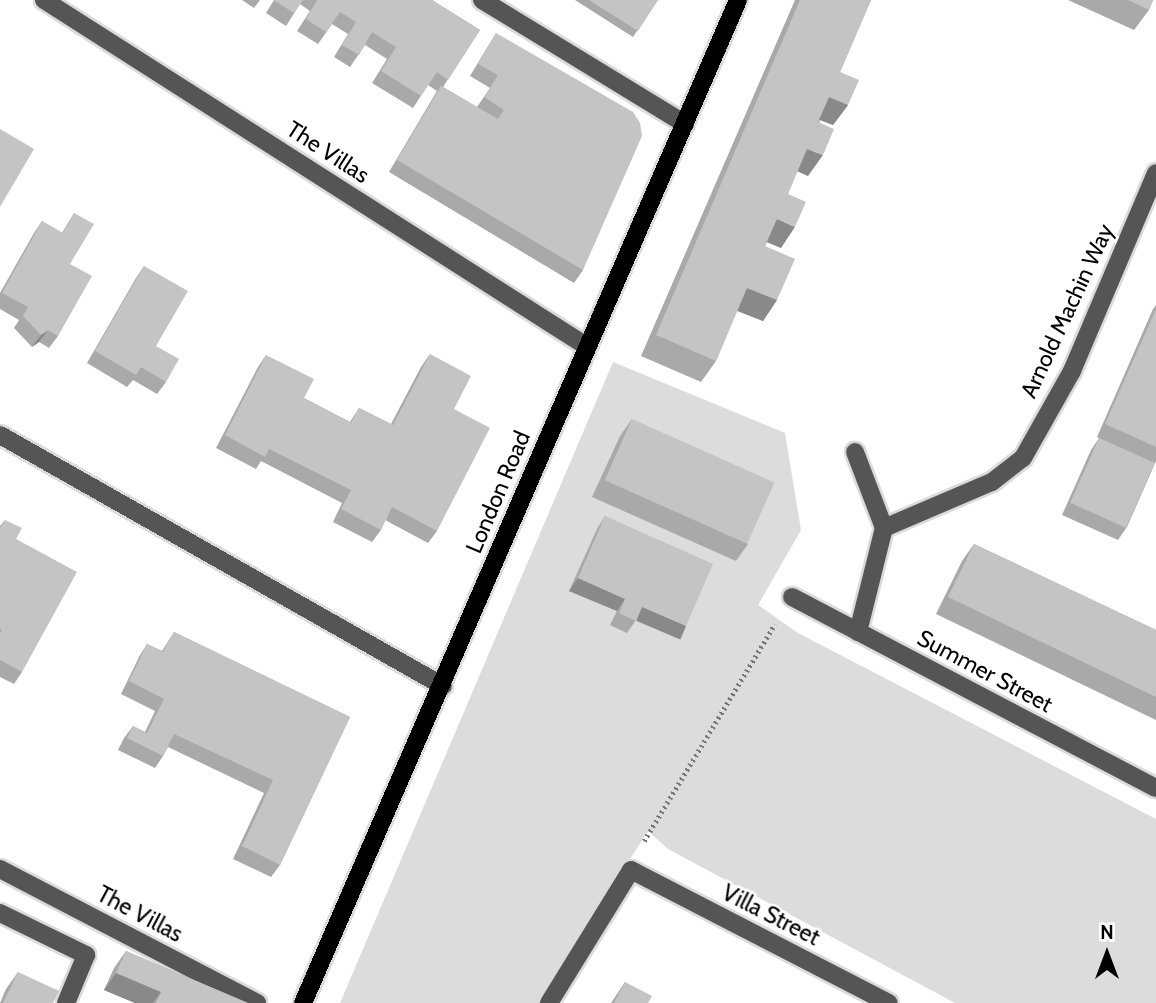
<!DOCTYPE html>
<style>
body{margin:0}
#map{position:relative;width:1156px;height:1003px;overflow:hidden;background:#fff;font-family:Cabin,sans-serif}
div>[style]{position:absolute}
.green>*{inset:0;background:#dcdcdc}
.path>*{height:4.5px;margin-top:-2.25px;transform-origin:0;background:repeating-linear-gradient(90deg,#777 0 2px,transparent 0 5.5px)}
.roads{filter:drop-shadow(2px 0 #dbdbdb) drop-shadow(-2px 0 #dbdbdb) drop-shadow(0 2px #dbdbdb) drop-shadow(0 -2px #dbdbdb)}
.minor>*{height:18px;margin:-9px;padding:0 9px;transform-origin:9px;border-radius:9px;background:#555}
.major>*{height:18px;margin:-9px;padding:0 9px;transform-origin:9px;border-radius:9px;background:#000}
.wall>*{inset:0;background:#a9a9a9}
.shaded-wall>*{inset:0;background:#898989;transform-origin:0 0}
.building>*{inset:0;background:#c4c4c4;transform-origin:0 0}
span{translate:-50% -50%;white-space:nowrap;text-align:center;line-height:1.15;-webkit-text-stroke:5px #fff;paint-order:stroke}
.street-label{font-size:23px;color:#000}
.north{position:absolute;left:1072px;top:919px;width:70px;height:70px;-webkit-text-stroke:5px #fff;paint-order:stroke;rotate:0deg;font-size:19px;font-weight:700;line-height:28px;text-align:center;color:#000}
.north::after{content:'';display:block;margin:auto;width:24px;height:32px;background:#000;clip-path:polygon(50% 0,100% 100%,50% 72%,0 100%)}
</style>
<div id="map">
<div class="green">
<i style="clip-path:polygon(613px 362px,785px 433px,801px 530px,758px 605px,798px 633px,1156px 819px,1156px 1003px,955px 1003px,668px 849px,648px 831px,538px 1003px,340px 1003px)"></i>
</div>
<div class="path">
<i style="left:644px;top:841px;width:253px;rotate:-58.9deg"></i>
</div>
<div class="roads">
<div class="minor">
<i style="left:44px;top:0;width:643px;rotate:32.55deg"></i>
<i style="left:482px;top:0;width:238px;rotate:31.4deg"></i>
<i style="left:0;top:435px;width:509px;rotate:29.54deg"></i>
<i style="left:855px;top:452px;width:81px;rotate:69.1deg"></i>
<i style="left:792px;top:597px;width:411px;rotate:27.7deg"></i>
<i style="left:858px;top:632px;width:107px;rotate:-76deg"></i>
<i style="left:884px;top:528px;width:117px;rotate:-23.1deg"></i>
<i style="left:992px;top:482px;width:39px;rotate:-38deg"></i>
<i style="left:1023px;top:458px;width:100px;rotate:-60.6deg"></i>
<i style="left:1072px;top:371px;width:215px;rotate:-67deg"></i>
<i style="left:0;top:869px;width:290px;rotate:27.5deg"></i>
<i style="left:0;top:913px;width:96px;rotate:26deg"></i>
<i style="left:86px;top:955px;width:52px;rotate:112.6deg"></i>
<i style="left:549px;top:1003px;width:156px;rotate:-58.3deg"></i>
<i style="left:631px;top:870px;width:290px;rotate:27.3deg"></i>
</div>
<div class="major">
<i style="left:303px;top:1003px;width:1093px;rotate:-66.55deg"></i>
</div>
</div>
<div class="wall">
<i style="clip-path:polygon(242px 0,260px 0,254px 8px)"></i>
<i style="clip-path:polygon(274px 0,432px 0,480px 30px,443px 87px,477px 107px,490px 88px,470px 76px,496px 33px,583px 270px,574px 283px,389px 172px,437px 91px,428px 85px,413px 108px,372px 83px,387px 59px,365px 45px,350px 67px,334px 57px,348px 34px,332px 24px,318px 44px,297px 31px,310px 11px,300px 4px,286px 26px,266px 13px)"></i>
<i style="clip-path:polygon(575px 0,658px 0,633px 37px)"></i>
<i style="clip-path:polygon(795px 0,871px 0,840px 72px,848px 105px,833px 125px,820px 120px,808px 176px,797px 171px,788px 194px,781px 248px,767px 242px,765px 246px,777px 300px,763px 321px,737px 311px,716px 361px,701px 382px,641px 356px)"></i>
<i style="clip-path:polygon(1068px 0,1153px 0,1149px 10px,1134px 30px)"></i>
<i style="clip-path:polygon(74px 213px,70px 264px,58px 336px,49px 348px,39px 342px,32px 347px,14px 328px,19px 320px,0 309px,0 293px,34px 233px,42px 221px,62px 233px)"></i>
<i style="clip-path:polygon(144px 266px,156px 346px,166px 382px,157px 394px,133px 380px,127px 387px,87px 363px,136px 278px)"></i>
<i style="clip-path:polygon(1156px 305px,1156px 461px,1127px 527px,1118px 540px,1062px 515px,1091px 450px,1099px 438px,1097px 437px,1153px 309px)"></i>
<i style="clip-path:polygon(430px 354px,454px 409px,437px 531px,428px 543px,385px 520px,381px 530px,372px 542px,333px 522px,342px 503px,261px 461px,256px 469px,216px 448px,258px 367px,266px 355px,304px 398px,350px 422px,359px 408px,391px 424px,421px 367px)"></i>
<i style="clip-path:polygon(632px 419px,748px 544px,736px 561px,592px 497px,620px 436px)"></i>
<i style="clip-path:polygon(605px 516px,686px 626px,677px 638px,636px 620px,627px 633px,610px 625px,617px 611px,569px 591px,597px 529px)"></i>
<i style="clip-path:polygon(5px 520px,16px 539px,22px 672px,14px 684px,0 677px,0 526px)"></i>
<i style="clip-path:polygon(974px 544px,1156px 630px,1156px 720px,936px 614px,962px 561px)"></i>
<i style="clip-path:polygon(174px 632px,350px 717px,280px 865px,271px 877px,233px 859px,264px 793px,168px 747px,163px 756px,155px 768px,118px 750px,124px 738px,133px 726px,145px 732px,155px 711px,121px 694px,139px 657px,147px 644px,162px 651px)"></i>
<i style="clip-path:polygon(126px 951px,248px 1003px,135px 1003px,104px 990px,114px 968px)"></i>
<i style="clip-path:polygon(18px 972px,53px 1003px,0 1003px,6px 989px)"></i>
<i style="clip-path:polygon(625px 982px,648px 1003px,611px 1003px)"></i>
</div>
<div class="shaded-wall">
<i style="clip-path:polygon(829px 97px,848px 105px,833px 125px,815px 118px)"></i>
<i style="clip-path:polygon(807px 149px,823px 155px,808px 176px,793px 169px)"></i>
<i style="clip-path:polygon(777px 219px,795px 227px,781px 248px,762px 240px)"></i>
<i style="clip-path:polygon(747px 288px,777px 300px,763px 321px,733px 309px)"></i>
<i style="clip-path:polygon(48px 330px,39px 342px,32px 347px,41px 335px)"></i>
<i style="clip-path:polygon(578px 578px,625px 599px,617px 611px,569px 591px)"></i>
<i style="left:642px;top:607px;width:48px;height:15px;rotate:23deg"></i>
<i style="clip-path:polygon(116px 973px,161px 992px,153px 1003px,135px 1003px,104px 990px)"></i>
</div>
<div class="building">
<i style="clip-path:polygon(275px 0,303px 0,294px 13px,275px 1px)"></i>
<i style="clip-path:polygon(317px 0,432px 0,480px 30px,448px 80px,437px 72px,421px 96px,381px 71px,396px 47px,372px 32px,359px 55px,342px 45px,356px 22px,340px 12px,326px 32px,306px 19px)"></i>
<i style="clip-path:polygon(589px 0,658px 0,638px 31px)"></i>
<i style="clip-path:polygon(800px 0,871px 0,840px 72px,859px 80px,848px 105px,829px 97px,818px 122px,834px 129px,823px 155px,807px 149px,788px 194px,806px 202px,795px 227px,777px 219px,765px 246px,795px 259px,777px 300px,747px 288px,716px 361px,656px 335px)"></i>
<i style="clip-path:polygon(1128px 0,1153px 0,1149px 10px)"></i>
<i style="clip-path:polygon(496px 33px,633px 112px,640px 123px,642px 136px,583px 270px,397px 160px,441px 86px,498px 119px,504px 110px,484px 97px,498px 75px,478px 64px)"></i>
<i style="clip-path:polygon(0 129px,34px 149px,0 207px)"></i>
<i style="clip-path:polygon(74px 213px,94px 224px,70px 264px,92px 276px,58px 336px,48px 330px,41px 335px,23px 316px,28px 307px,2px 293px,42px 221px,63px 233px)"></i>
<i style="clip-path:polygon(144px 266px,188px 291px,156px 346px,179px 359px,166px 382px,141px 367px,136px 375px,95px 351px)"></i>
<i style="clip-path:polygon(1156px 309px,1156px 447px,1105px 424px)"></i>
<i style="clip-path:polygon(430px 354px,471px 376px,454px 409px,490px 428px,437px 531px,392px 507px,381px 530px,341px 509px,351px 490px,269px 449px,265px 457px,225px 435px,266px 355px,314px 379px,304px 398px,351px 423px,359px 408px,393px 425px)"></i>
<i style="left:632px;top:419px;width:156px;height:67px;rotate:24deg"></i>
<i style="left:1099px;top:438px;width:61px;height:71px;rotate:24deg"></i>
<i style="clip-path:polygon(605px 516px,713px 564px,686px 626px,642px 607px,636px 621px,619px 613px,625px 599px,578px 578px)"></i>
<i style="clip-path:polygon(5px 520px,22px 528px,16px 539px,77px 572px,22px 672px,0 660px,0 633px,2px 630px,0 629px,0 528px)"></i>
<i style="clip-path:polygon(974px 544px,1156px 630px,1156px 697px,948px 597px)"></i>
<i style="clip-path:polygon(174px 632px,350px 717px,280px 865px,242px 846px,273px 780px,174px 734px,163px 756px,127px 738px,133px 726px,147px 733px,164px 699px,129px 681px,147px 644px,163px 652px)"></i>
<i style="clip-path:polygon(126px 951px,248px 1003px,156px 1003px,161px 992px,116px 973px)"></i>
<i style="clip-path:polygon(18px 972px,59px 991px,53px 1003px,3px 1003px)"></i>
<i style="clip-path:polygon(625px 982px,652px 996px,648px 1003px,614px 1003px)"></i>
</div>
<div class="street-label">
<span style="left:328px;top:152px;rotate:33deg">The Villas</span>
<span style="left:1067px;top:311px;rotate:-65deg">Arnold Machin Way</span>
<span style="left:498px;top:492px;rotate:-67deg">London Road</span>
<span style="left:985px;top:671px;rotate:28deg">Summer Street</span>
<span style="left:140px;top:914px;rotate:28deg">The Villas</span>
<span style="left:771px;top:915px;rotate:27deg">Villa Street</span>
</div>
<div class="north">N</div>
</div>
